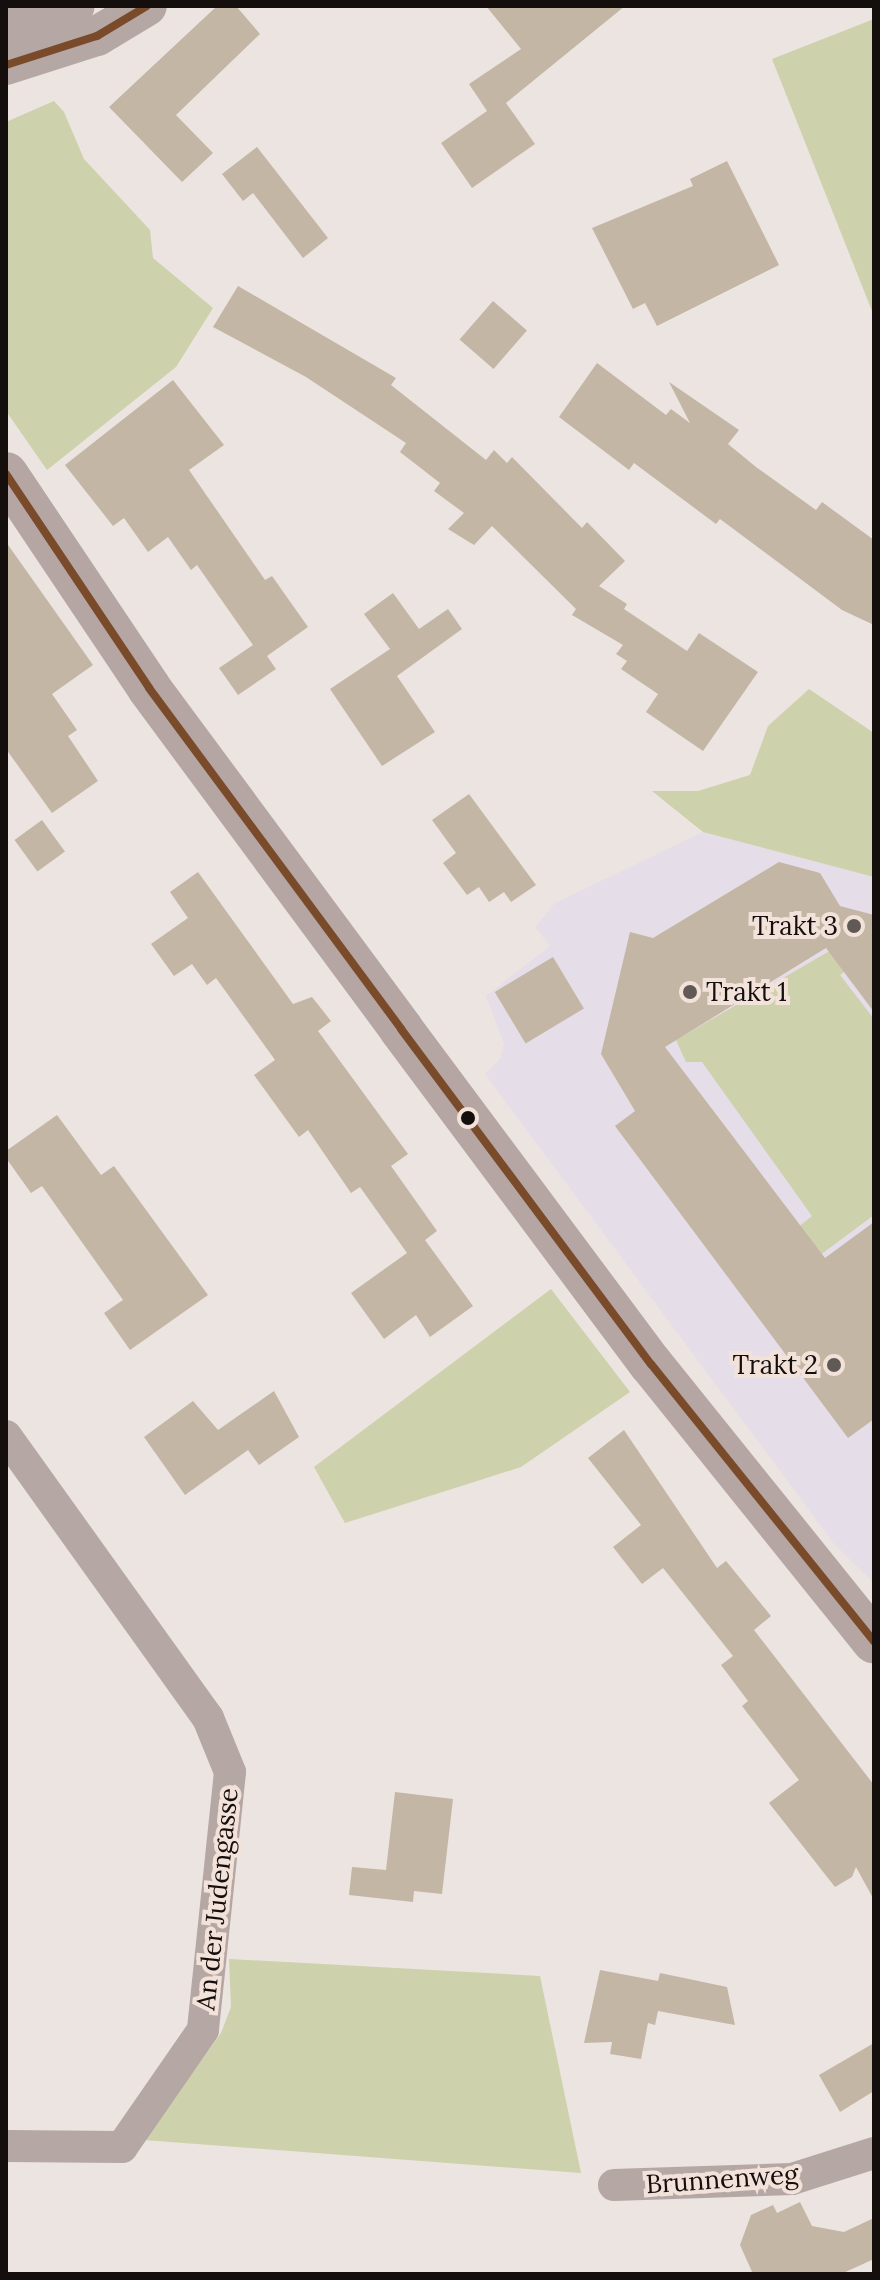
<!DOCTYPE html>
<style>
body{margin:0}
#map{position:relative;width:880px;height:2280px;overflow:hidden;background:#ece4e0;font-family:Lora,serif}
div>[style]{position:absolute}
.education>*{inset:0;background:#e5dde7}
.green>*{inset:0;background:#cdd1ac}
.building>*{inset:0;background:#c4b6a4;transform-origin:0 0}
.minor>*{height:32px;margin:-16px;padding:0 16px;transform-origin:16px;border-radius:16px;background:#b5a7a4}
.tertiary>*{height:40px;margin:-20px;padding:0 20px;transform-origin:20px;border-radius:20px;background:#b5a7a4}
.secondary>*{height:44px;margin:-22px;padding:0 22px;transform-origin:22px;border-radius:22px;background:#b5a5a3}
.bus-1>*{height:8px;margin:-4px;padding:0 4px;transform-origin:4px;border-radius:4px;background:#7a4b2a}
.dots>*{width:22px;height:22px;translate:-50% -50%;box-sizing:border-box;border:4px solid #f2e2da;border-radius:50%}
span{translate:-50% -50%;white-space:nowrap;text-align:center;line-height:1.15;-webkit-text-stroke:8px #f2e2da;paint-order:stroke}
.poi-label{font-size:26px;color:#140e0c}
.right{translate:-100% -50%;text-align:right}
.left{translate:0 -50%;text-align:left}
.street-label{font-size:26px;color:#140e0c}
.frame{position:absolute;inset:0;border:8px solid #140e0c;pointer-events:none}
</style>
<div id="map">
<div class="education">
<i style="clip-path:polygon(703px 832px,874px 877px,874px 1583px,835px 1545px,485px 1074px,500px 1059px,504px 1044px,486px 996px,550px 946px,535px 927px,555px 903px)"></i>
</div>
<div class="green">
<i style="clip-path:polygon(874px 19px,874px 316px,772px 59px)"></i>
<i style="clip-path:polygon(54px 101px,64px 112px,84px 159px,150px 230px,153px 258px,213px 308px,176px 367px,47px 470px,6px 411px,6px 122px)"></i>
<i style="clip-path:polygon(809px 689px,874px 733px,874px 877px,703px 832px,652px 791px,698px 791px,750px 775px,768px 726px)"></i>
<i style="clip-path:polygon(845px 942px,857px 963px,840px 975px,874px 1019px,874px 1215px,796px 1273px,776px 1245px,812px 1216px,702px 1062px,686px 1062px,676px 1040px)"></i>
<i style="clip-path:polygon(551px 1289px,630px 1392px,521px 1467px,345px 1523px,314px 1467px)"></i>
<i style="clip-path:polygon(229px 1959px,540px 1976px,581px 2173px,144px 2140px,221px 2033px,231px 2007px)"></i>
</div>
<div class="building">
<i style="clip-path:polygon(217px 6px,236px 6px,260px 34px,176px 115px,213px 153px,182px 182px,109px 107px)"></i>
<i style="clip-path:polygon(486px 6px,625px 6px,506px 103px,535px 144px,472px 188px,441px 143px,487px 111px,469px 84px,521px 49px)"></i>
<i style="clip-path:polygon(257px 147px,328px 238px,303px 258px,253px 193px,243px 201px,222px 174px)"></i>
<i style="clip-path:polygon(727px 161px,779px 265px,657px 326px,645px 303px,633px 309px,592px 228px,693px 186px,690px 179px)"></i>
<i style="clip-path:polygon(238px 286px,396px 378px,391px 385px,486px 460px,494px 450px,507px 463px,512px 457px,582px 528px,587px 522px,625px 561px,599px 586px,627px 604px,624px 609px,687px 651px,699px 633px,758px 672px,703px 751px,646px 712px,658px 694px,621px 669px,627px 661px,616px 654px,623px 645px,572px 615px,576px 609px,492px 526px,474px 545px,448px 529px,464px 513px,434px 491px,440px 483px,400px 452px,406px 443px,306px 377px,213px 327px)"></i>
<i style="left:493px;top:301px;width:45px;height:51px;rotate:41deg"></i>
<i style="clip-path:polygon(597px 363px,666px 415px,671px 409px,690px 423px,669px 382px,739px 430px,728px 444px,756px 467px,816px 510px,822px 502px,874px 540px,874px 625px,842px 610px,720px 519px,716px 524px,634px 463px,629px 470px,559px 417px)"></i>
<i style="clip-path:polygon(173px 380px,224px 445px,189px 470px,265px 580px,272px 576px,308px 627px,267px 656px,276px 669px,238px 695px,219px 668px,253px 645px,197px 565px,191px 570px,168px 537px,148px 552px,124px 518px,113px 526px,65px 465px)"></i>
<i style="clip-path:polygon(6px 542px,93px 665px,52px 694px,77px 730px,68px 736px,98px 781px,52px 813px,6px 749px)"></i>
<i style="clip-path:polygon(393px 593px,419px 629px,448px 609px,462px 629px,397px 676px,435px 732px,382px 766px,330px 689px,390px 649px,364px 614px)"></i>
<i style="clip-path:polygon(469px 794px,536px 885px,511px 902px,504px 892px,489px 902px,479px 887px,467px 895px,443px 863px,456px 853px,432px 820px)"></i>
<i style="left:42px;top:820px;width:39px;height:34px;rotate:54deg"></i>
<i style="clip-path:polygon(779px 862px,820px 873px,840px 906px,874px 915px,874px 1012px,826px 948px,665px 1047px,825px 1258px,874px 1222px,874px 1419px,848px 1438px,615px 1126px,635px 1111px,601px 1054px,630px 932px,653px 938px)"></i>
<i style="clip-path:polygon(198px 872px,293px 1004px,312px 997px,331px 1021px,318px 1031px,408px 1154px,391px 1166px,437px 1231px,425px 1240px,473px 1306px,430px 1337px,416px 1315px,384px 1339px,351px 1293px,407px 1253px,360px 1187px,351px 1193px,308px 1130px,299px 1137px,254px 1075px,275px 1060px,216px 978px,207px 985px,192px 964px,174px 976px,151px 944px,188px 918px,170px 892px)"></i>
<i style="left:553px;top:957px;width:60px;height:68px;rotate:59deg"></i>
<i style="clip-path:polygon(57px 1115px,101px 1175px,114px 1166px,208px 1295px,130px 1350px,104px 1313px,123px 1300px,42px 1186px,31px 1193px,6px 1158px,6px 1151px)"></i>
<i style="clip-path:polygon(274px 1391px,299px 1437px,259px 1465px,248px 1450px,185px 1495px,144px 1437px,193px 1401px,218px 1430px)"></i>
<i style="clip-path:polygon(624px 1430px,717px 1568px,726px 1561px,771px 1616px,754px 1630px,874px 1785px,874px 1900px,856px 1867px,852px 1877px,835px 1887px,769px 1803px,799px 1780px,742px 1706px,748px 1701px,721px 1665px,733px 1656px,663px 1568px,642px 1584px,613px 1547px,641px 1525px,588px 1458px)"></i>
<i style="clip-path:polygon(395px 1792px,453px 1799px,442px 1894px,414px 1891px,413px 1902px,349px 1895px,352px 1867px,386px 1870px)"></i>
<i style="clip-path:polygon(600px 1970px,658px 1981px,660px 1973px,727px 1987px,735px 2025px,658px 2011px,655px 2025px,648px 2023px,641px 2059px,610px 2054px,612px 2042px,584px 2043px)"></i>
<i style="clip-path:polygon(874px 2043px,874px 2091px,840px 2112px,819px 2075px)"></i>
<i style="clip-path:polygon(800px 2202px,812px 2226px,844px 2232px,874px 2218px,874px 2259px,841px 2274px,753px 2274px,740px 2245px,751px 2215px,773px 2205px,777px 2213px)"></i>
</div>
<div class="minor">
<i style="left:6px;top:1436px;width:347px;rotate:54.4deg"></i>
<i style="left:208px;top:1718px;width:58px;rotate:67.8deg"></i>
<i style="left:230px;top:1772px;width:259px;rotate:96deg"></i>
<i style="left:203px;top:2030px;width:142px;rotate:124.7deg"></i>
<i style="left:122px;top:2147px;width:116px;rotate:-179.5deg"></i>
<i style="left:614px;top:2185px;width:178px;rotate:-1.9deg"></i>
<i style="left:792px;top:2179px;width:86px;rotate:-17.6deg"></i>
</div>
<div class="tertiary">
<i style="left:6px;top:28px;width:72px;rotate:-17.7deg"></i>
<i style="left:6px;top:65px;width:96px;rotate:-17.7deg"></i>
<i style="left:97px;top:36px;width:58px;rotate:-31deg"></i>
</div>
<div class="secondary">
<i style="left:6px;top:474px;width:257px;rotate:56.2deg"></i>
<i style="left:149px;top:688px;width:424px;rotate:53.5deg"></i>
<i style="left:401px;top:1029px;width:418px;rotate:53.3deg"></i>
<i style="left:651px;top:1364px;width:356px;rotate:51.2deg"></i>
</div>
<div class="bus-1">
<i style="left:6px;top:65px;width:96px;rotate:-17.7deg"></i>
<i style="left:97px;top:36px;width:58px;rotate:-31deg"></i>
<i style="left:6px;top:474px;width:257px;rotate:56.2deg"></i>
<i style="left:149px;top:688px;width:424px;rotate:53.5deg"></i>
<i style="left:401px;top:1029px;width:418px;rotate:53.3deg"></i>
<i style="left:651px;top:1364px;width:356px;rotate:51.2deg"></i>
</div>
<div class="dots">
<i style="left:854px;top:926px;background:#605956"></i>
<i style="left:690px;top:992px;background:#605956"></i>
<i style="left:468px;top:1118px;background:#140e0c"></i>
<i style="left:834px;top:1365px;background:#605956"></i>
</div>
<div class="poi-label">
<span class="right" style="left:838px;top:926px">Trakt 3</span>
<span class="left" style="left:706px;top:992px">Trakt 1</span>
<span class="right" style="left:818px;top:1365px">Trakt 2</span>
</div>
<div class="street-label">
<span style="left:217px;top:1899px;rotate:-84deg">An der Judengasse</span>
<span style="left:722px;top:2179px;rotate:-4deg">Brunnenweg</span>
</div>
<div class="frame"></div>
</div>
